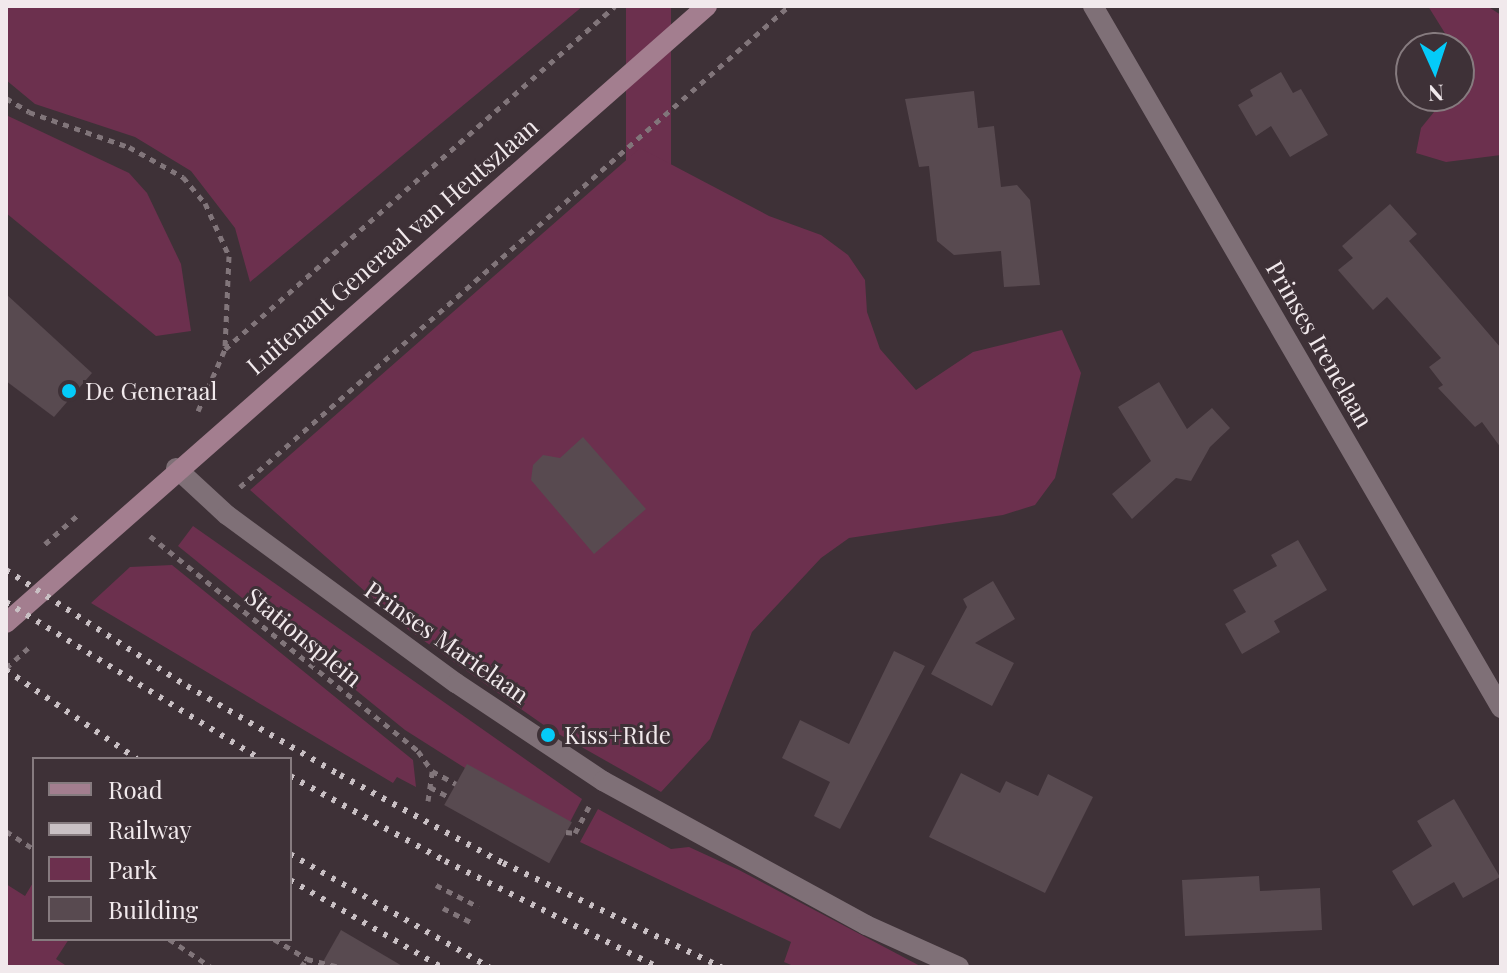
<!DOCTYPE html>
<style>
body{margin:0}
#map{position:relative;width:1507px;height:973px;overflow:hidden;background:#3e3137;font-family:"Playfair Display",serif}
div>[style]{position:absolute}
.green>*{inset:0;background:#6c304e;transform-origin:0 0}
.building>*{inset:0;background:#584a50;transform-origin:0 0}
.path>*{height:5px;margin-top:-2.5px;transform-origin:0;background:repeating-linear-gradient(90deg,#81757a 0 6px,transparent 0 12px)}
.street>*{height:20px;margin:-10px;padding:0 10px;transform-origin:10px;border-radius:10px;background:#7f7077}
.secondary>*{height:20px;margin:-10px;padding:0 10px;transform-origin:10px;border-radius:10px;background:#a37e8f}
.rail>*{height:6px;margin-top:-3px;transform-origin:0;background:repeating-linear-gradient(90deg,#c9c0c4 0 4px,transparent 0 12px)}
.dots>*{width:22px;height:22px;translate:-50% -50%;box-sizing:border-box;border:4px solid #3e3137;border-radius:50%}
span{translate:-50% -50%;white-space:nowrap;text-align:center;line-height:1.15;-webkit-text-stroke:6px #3e3137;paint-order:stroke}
.street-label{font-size:24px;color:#f1e9ec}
.poi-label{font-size:24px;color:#f1e9ec}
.left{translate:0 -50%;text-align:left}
.frame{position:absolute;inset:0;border:8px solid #f1e9ec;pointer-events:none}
.legend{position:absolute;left:32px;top:757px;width:260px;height:184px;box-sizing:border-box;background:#3e3137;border:2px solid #867b7f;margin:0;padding:10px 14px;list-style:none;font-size:24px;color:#f1e9ec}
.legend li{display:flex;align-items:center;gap:16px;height:40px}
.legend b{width:40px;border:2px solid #867b7f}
.north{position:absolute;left:1395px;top:32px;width:80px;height:80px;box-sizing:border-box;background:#3e3137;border:2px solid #867b7f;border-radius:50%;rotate:177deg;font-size:22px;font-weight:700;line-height:32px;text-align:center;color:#f1e9ec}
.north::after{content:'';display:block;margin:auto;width:28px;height:36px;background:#04cbf9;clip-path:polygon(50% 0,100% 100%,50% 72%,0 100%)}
</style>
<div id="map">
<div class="green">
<i style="clip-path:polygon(6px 6px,583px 6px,250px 282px,235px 228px,191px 171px,135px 137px,35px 104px,6px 80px)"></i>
<i style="left:626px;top:6px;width:45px;height:459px"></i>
<i style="clip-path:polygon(1428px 6px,1487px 6px,1501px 15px,1501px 155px,1446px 162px,1416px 153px,1421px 128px,1447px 96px,1459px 96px,1459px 86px,1471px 75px)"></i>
<i style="clip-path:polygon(6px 115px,129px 173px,147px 193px,181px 264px,191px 331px,156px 336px,6px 213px)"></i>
<i style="clip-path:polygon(640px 148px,769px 216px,821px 235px,848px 255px,865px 280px,867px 312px,880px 349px,916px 390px,973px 352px,1062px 330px,1081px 373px,1055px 478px,1035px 505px,1003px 515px,849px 538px,821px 558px,752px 632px,710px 739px,661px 792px,548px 728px,410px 631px,250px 490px)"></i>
<i style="clip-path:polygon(193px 526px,582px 799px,570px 822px,465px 768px,405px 730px,178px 546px)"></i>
<i style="clip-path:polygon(172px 565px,413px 760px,416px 787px,397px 777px,393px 783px,91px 603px,130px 567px)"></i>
<i style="clip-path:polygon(598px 809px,671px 849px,689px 847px,739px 870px,922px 967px,796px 967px,784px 962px,791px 942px,580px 842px)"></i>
<i style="clip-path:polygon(34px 881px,34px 939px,69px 939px,56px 959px,68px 967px,6px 967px,6px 884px,25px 896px)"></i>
</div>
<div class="building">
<i style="clip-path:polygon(1281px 72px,1293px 93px,1301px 89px,1328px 135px,1290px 157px,1271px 126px,1256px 136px,1238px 105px,1253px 96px,1250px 90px)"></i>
<i style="clip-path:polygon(974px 91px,978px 128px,994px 126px,1001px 187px,1017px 185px,1030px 200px,1040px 285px,1004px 287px,1001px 251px,954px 255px,937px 241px,929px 166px,919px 167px,905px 99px)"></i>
<i style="clip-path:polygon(1390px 204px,1417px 234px,1409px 241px,1501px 348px,1501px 448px,1482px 422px,1475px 427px,1438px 388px,1443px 385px,1429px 367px,1441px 358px,1387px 297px,1373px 310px,1338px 270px,1353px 258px,1342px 246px)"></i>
<i style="clip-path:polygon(6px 294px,92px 373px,54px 417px,6px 381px)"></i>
<i style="clip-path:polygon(1159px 382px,1187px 429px,1212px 408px,1230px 428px,1210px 447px,1191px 481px,1176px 478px,1132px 519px,1112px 494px,1151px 461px,1118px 407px)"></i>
<i style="clip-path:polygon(583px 437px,646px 509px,594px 554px,531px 480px,533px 465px,543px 455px,560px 458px)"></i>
<i style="clip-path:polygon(1298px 540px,1327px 590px,1274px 621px,1280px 632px,1242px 654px,1225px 624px,1246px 612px,1233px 590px,1277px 566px,1271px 555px)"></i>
<i style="clip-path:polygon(993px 581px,1015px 619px,975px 643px,1014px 663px,992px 706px,931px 674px,967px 607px,963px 599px)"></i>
<i style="clip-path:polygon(894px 651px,925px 666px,840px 829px,814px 816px,830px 782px,782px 758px,800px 720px,849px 744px)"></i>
<i style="left:467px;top:764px;width:120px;height:47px;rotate:29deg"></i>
<i style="clip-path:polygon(961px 773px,1000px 793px,1006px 781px,1038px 796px,1048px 774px,1093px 797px,1045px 893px,929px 837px)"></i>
<i style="clip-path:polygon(1454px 799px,1500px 877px,1463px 898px,1454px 882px,1413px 906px,1392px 871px,1432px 846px,1417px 821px)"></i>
<i style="clip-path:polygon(1259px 876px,1260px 891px,1320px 888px,1322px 930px,1185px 936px,1182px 880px)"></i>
<i style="clip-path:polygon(341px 930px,404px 967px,320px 967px)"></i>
</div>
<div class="path">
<i style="left:6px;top:98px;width:27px;rotate:31deg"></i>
<i style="left:29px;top:112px;width:106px;rotate:19.3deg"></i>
<i style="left:129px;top:147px;width:62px;rotate:29.1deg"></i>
<i style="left:183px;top:177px;width:34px;rotate:50deg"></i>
<i style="left:205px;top:203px;width:58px;rotate:65.6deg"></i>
<i style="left:229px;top:256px;width:92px;rotate:92.5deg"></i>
<i style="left:198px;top:411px;width:68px;rotate:-66.5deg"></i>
<i style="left:225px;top:349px;width:519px;rotate:-41.33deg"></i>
<i style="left:240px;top:487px;width:730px;rotate:-41.22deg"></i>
<i style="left:150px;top:536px;width:344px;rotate:38.7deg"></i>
<i style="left:418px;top:751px;width:24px;rotate:55deg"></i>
<i style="left:432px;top:771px;width:27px;rotate:28deg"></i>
<i style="left:45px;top:544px;width:45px;rotate:-41.4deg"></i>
<i style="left:6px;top:668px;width:31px;rotate:-42deg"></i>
<i style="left:430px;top:787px;width:21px;rotate:28deg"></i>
<i style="left:428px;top:801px;width:30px;rotate:-82deg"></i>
<i style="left:6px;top:831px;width:33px;rotate:33deg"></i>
<i style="left:566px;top:832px;width:9px;rotate:6deg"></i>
<i style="left:575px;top:833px;width:30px;rotate:-62deg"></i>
<i style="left:436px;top:885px;width:48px;rotate:27.1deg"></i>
<i style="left:443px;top:908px;width:31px;rotate:27deg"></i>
<i style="left:169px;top:939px;width:50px;rotate:33.7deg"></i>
<i style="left:274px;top:939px;width:39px;rotate:31deg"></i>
<i style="left:307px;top:959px;width:33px;rotate:14deg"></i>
<i style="left:301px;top:967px;width:10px;rotate:-53deg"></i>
</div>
<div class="street">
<i style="left:1093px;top:6px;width:812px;rotate:59.83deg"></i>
<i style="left:176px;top:468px;width:69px;rotate:42.7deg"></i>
<i style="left:227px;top:515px;width:284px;rotate:36.3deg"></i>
<i style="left:456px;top:683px;width:177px;rotate:33.7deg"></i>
<i style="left:603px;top:781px;width:300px;rotate:28.7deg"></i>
<i style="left:866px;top:925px;width:102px;rotate:24.3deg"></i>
</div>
<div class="secondary">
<i style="left:6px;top:623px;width:934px;rotate:-41.35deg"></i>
</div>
<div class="rail">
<i style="left:6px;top:570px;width:215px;rotate:32.7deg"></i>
<i style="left:187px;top:686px;width:177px;rotate:30.2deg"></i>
<i style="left:340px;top:775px;width:185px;rotate:28.4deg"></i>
<i style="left:503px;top:863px;width:242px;rotate:25.5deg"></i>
<i style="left:6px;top:602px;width:299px;rotate:31.7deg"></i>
<i style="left:6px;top:670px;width:158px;rotate:34.2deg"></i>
<i style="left:290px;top:776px;width:177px;rotate:28.7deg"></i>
<i style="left:445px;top:861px;width:238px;rotate:26.5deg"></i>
<i style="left:290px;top:854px;width:229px;rotate:29.6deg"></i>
<i style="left:290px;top:880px;width:174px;rotate:29.9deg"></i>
</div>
<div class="dots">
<i style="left:69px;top:391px;background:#04cbf9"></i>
<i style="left:548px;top:735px;background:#04cbf9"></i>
</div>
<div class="street-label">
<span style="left:392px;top:246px;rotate:-41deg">Luitenant Generaal van Heutszlaan</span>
<span style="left:1320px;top:344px;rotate:60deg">Prinses Irenelaan</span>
<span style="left:304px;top:637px;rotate:39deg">Stationsplein</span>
<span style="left:447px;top:642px;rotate:35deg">Prinses Marielaan</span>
</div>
<div class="poi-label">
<span class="left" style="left:85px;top:391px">De Generaal</span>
<span class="left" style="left:564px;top:735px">Kiss+Ride</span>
</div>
<div class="frame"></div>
<ul class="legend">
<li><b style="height:10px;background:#a37e8f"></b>Road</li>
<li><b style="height:10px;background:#c9c0c4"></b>Railway</li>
<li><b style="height:22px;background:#6c304e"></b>Park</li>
<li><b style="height:22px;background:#584a50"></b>Building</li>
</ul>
<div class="north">N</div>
</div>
